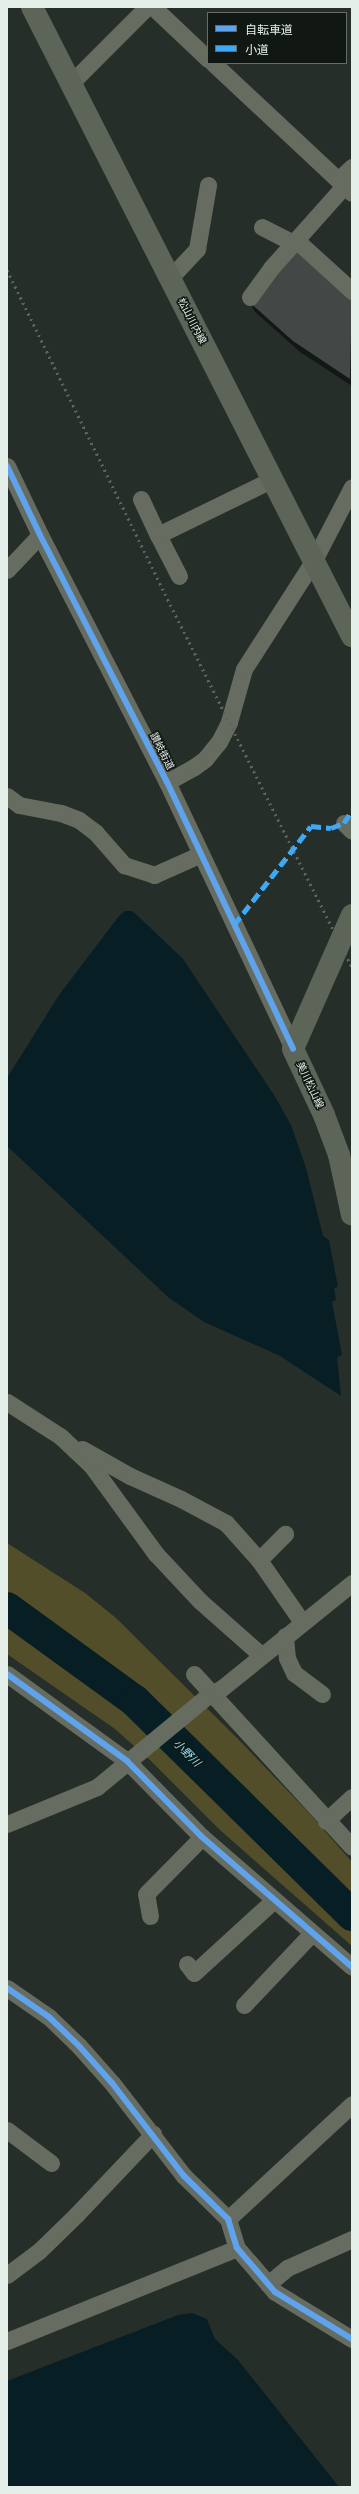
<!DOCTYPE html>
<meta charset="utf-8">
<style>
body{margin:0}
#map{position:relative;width:359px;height:2494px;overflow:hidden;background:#262e29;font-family:"PT Sans Narrow","Noto Sans JP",sans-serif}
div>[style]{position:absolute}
.green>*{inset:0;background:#534e2a}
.water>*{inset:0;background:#071f24}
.shadow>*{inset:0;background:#0007}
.river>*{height:32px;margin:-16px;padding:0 16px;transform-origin:16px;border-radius:16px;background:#071f24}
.building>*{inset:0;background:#414845}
.street>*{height:17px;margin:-8.5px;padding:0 8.5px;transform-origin:8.5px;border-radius:8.5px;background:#666c5f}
.secondary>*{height:22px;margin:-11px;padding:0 11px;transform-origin:11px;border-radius:11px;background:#5d6558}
.rail>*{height:3px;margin-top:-1.5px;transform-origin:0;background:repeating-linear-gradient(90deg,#5d645b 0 2px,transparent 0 6px)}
.quiet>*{height:5px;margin-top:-2.5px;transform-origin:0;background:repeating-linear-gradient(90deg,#3fa9f5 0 10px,transparent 0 15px)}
.cycleway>*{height:6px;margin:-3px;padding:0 3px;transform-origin:3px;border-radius:3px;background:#60a3ed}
span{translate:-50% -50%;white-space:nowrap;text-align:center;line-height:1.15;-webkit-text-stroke:3px #111713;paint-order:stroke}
.street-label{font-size:10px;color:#e5efe9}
.water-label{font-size:11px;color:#8be4fc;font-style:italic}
.frame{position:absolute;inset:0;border:8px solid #e5efe9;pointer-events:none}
.legend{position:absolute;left:207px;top:12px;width:140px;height:52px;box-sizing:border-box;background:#111713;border:1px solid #666d69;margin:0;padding:5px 7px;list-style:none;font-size:12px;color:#e5efe9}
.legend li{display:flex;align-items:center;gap:8px;height:20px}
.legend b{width:20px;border:1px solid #666d69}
</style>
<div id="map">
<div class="green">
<i style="clip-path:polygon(7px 1543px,85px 1593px,116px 1618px,239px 1740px,309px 1813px,352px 1862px,352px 1946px,220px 1830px,151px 1761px,115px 1729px,7px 1654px)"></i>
</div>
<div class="water">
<i style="clip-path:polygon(125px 911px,132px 911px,140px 918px,183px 959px,274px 1095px,291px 1125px,306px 1168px,323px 1236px,329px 1240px,334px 1266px,338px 1287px,334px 1288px,336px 1300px,332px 1302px,342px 1355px,337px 1357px,341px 1396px,280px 1356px,204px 1322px,168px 1297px,7px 1146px,7px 1078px,59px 995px,119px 916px)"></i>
<i style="clip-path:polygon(192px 2313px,207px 2319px,215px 2339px,238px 2360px,339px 2487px,7px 2487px,7px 2381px,178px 2315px)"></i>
</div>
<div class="shadow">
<i style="clip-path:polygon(352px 292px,352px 386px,300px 352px,255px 312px,249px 301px)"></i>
</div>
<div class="river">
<i style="left:7px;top:1608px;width:158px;rotate:36deg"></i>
<i style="left:135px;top:1701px;width:305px;rotate:44.6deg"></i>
</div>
<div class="building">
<i style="clip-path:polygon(296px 240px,352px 291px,350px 379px,293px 341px,248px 301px)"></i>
</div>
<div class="street">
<i style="left:153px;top:7px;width:76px;rotate:43.4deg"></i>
<i style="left:213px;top:63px;width:190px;rotate:43.1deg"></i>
<i style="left:71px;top:83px;width:107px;rotate:-45deg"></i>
<i style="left:338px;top:180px;width:19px;rotate:-43deg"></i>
<i style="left:262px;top:227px;width:36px;rotate:27deg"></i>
<i style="left:296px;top:240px;width:76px;rotate:42.3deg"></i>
<i style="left:170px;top:278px;width:40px;rotate:-47deg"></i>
<i style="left:197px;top:249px;width:65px;rotate:-80.2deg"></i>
<i style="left:250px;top:297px;width:36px;rotate:-54deg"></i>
<i style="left:271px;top:268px;width:110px;rotate:-48.3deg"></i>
<i style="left:7px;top:466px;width:76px;rotate:64.4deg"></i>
<i style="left:40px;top:535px;width:278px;rotate:62.8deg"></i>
<i style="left:167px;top:782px;width:295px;rotate:64.7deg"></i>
<i style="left:141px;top:499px;width:40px;rotate:65deg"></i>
<i style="left:7px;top:570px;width:48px;rotate:-46.7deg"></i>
<i style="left:179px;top:576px;width:46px;rotate:-117.1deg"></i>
<i style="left:158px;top:535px;width:128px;rotate:-26deg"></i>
<i style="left:167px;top:782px;width:31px;rotate:-29deg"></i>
<i style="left:194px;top:767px;width:14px;rotate:-36deg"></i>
<i style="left:205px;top:759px;width:22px;rotate:-51deg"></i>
<i style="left:219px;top:742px;width:22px;rotate:-63deg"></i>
<i style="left:229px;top:722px;width:55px;rotate:-74.2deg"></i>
<i style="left:244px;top:669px;width:130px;rotate:-57.3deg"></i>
<i style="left:314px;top:560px;width:82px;rotate:-62.5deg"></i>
<i style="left:7px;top:796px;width:15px;rotate:37deg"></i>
<i style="left:19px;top:805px;width:43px;rotate:10.8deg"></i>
<i style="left:61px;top:813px;width:19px;rotate:21deg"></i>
<i style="left:79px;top:820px;width:21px;rotate:37deg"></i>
<i style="left:96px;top:833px;width:43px;rotate:48.8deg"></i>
<i style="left:124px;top:865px;width:32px;rotate:18deg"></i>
<i style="left:154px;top:875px;width:51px;rotate:-24.1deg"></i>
<i style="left:344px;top:823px;width:11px;rotate:45deg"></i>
<i style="left:7px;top:1402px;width:63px;rotate:32.7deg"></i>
<i style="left:60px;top:1436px;width:42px;rotate:43.1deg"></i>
<i style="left:91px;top:1465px;width:110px;rotate:53.9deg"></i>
<i style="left:156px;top:1554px;width:64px;rotate:46.9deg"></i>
<i style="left:200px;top:1601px;width:81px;rotate:41.5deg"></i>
<i style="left:82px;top:1449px;width:55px;rotate:29.4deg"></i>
<i style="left:130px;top:1476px;width:56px;rotate:24.3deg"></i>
<i style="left:181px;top:1499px;width:51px;rotate:28.1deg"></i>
<i style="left:226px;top:1523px;width:50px;rotate:48.3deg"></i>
<i style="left:259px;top:1560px;width:75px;rotate:55.3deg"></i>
<i style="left:259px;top:1560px;width:37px;rotate:-45deg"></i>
<i style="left:285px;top:1636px;width:22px;rotate:85deg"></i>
<i style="left:287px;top:1658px;width:17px;rotate:65deg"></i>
<i style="left:294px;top:1673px;width:35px;rotate:37deg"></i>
<i style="left:7px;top:1674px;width:148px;rotate:35.9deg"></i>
<i style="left:127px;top:1761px;width:107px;rotate:45.4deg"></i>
<i style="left:202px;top:1837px;width:198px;rotate:40.9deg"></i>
<i style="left:194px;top:1674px;width:234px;rotate:47.6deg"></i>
<i style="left:326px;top:1821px;width:35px;rotate:-43deg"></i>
<i style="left:7px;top:1824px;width:97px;rotate:-22.3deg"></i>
<i style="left:97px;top:1787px;width:141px;rotate:-39.5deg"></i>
<i style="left:206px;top:1697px;width:18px;rotate:-29deg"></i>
<i style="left:222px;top:1688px;width:167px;rotate:-38.9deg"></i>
<i style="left:150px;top:1916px;width:22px;rotate:-100deg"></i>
<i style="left:146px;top:1894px;width:80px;rotate:-45.5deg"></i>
<i style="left:187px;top:1964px;width:11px;rotate:52deg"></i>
<i style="left:194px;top:1973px;width:108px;rotate:-42.4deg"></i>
<i style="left:7px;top:1988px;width:51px;rotate:34.6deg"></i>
<i style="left:49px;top:2017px;width:42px;rotate:44deg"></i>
<i style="left:79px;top:2046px;width:50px;rotate:48.3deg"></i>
<i style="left:112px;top:2083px;width:118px;rotate:52.3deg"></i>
<i style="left:184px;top:2176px;width:62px;rotate:44.3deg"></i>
<i style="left:228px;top:2219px;width:30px;rotate:73deg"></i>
<i style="left:237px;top:2248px;width:58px;rotate:49.2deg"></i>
<i style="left:275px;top:2292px;width:90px;rotate:31.4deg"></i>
<i style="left:244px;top:2005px;width:99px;rotate:-46.6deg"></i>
<i style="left:7px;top:2130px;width:55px;rotate:36.9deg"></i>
<i style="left:228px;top:2219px;width:169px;rotate:-42.8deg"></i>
<i style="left:7px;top:2275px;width:40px;rotate:-37deg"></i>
<i style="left:39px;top:2251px;width:52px;rotate:-44.2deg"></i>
<i style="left:76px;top:2215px;width:112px;rotate:-46.5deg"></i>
<i style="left:268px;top:2284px;width:25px;rotate:-40deg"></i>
<i style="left:287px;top:2268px;width:71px;rotate:-24deg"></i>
<i style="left:7px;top:2341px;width:248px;rotate:-22deg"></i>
</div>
<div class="secondary">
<i style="left:32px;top:7px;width:706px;rotate:63.04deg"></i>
<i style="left:352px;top:915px;width:146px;rotate:113.8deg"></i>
<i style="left:293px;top:1049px;width:73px;rotate:64.8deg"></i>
<i style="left:324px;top:1115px;width:43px;rotate:69.4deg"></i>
<i style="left:339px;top:1155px;width:61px;rotate:77.8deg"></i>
</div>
<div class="rail">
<i style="left:7px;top:270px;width:378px;rotate:64deg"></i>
<i style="left:173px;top:610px;width:399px;rotate:63.4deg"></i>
</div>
<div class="quiet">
<i style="left:234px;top:925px;width:125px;rotate:-52.1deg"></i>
<i style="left:311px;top:826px;width:20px;rotate:6deg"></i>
<i style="left:331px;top:828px;width:14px;rotate:-21deg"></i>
<i style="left:344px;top:823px;width:15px;rotate:-58deg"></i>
</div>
<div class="cycleway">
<i style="left:7px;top:466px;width:76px;rotate:64.4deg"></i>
<i style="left:40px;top:535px;width:278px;rotate:62.8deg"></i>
<i style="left:167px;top:782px;width:295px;rotate:64.7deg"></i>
<i style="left:7px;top:1674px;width:148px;rotate:35.9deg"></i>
<i style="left:127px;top:1761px;width:107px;rotate:45.4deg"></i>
<i style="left:202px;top:1837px;width:198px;rotate:40.9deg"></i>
<i style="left:7px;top:1988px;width:51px;rotate:34.6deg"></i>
<i style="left:49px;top:2017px;width:42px;rotate:44deg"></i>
<i style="left:79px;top:2046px;width:50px;rotate:48.3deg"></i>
<i style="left:112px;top:2083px;width:118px;rotate:52.3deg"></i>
<i style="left:184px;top:2176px;width:62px;rotate:44.3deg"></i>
<i style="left:228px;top:2219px;width:30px;rotate:73deg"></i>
<i style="left:237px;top:2248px;width:58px;rotate:49.2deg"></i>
<i style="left:275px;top:2292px;width:90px;rotate:31.4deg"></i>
</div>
<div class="street-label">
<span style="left:192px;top:321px;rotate:63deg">松山川内線</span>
<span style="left:162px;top:751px;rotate:63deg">讃岐街道</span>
<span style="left:310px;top:1085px;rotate:65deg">美川松山線</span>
</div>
<div class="water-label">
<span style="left:187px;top:1753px;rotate:45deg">小野川</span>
</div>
<div class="frame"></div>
<ul class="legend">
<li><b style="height:5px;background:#60a3ed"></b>自転車道</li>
<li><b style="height:5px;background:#3fa9f5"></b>小道</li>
</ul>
</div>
